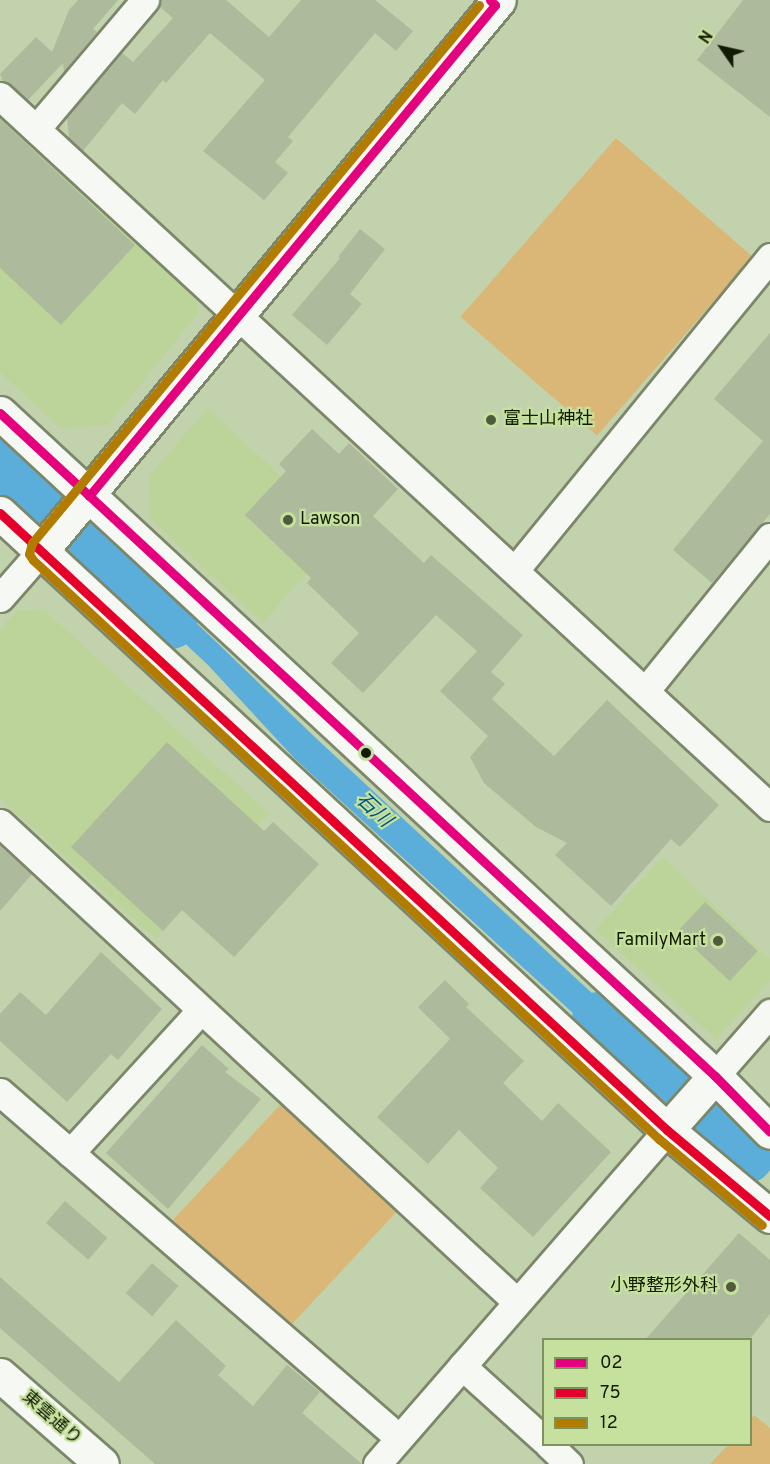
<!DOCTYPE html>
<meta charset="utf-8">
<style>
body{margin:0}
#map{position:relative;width:770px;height:1464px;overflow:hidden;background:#c2d2ac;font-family:Overpass,"Noto Sans JP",sans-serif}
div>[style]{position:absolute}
.built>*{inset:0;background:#bcd499}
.green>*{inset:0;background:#dab677;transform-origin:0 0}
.water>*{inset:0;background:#5badda}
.river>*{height:52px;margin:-26px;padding:0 26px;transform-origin:26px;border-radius:26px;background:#5badda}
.building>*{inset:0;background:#aeba9c;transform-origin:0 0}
.roads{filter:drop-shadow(2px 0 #7c876a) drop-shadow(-2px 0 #7c876a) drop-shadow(0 2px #7c876a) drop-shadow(0 -2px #7c876a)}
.minor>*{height:27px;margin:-13.5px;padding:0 13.5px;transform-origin:13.5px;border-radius:13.5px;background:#f6f8f3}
.tertiary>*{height:33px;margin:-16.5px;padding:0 16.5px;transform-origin:16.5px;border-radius:16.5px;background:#f6f8f3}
.bus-1>*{height:9px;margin:-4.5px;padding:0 4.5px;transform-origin:4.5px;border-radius:4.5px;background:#e5007d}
.bus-2>*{height:9px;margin:-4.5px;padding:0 4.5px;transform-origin:4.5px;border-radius:4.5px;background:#e4002b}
.bus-3>*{height:9px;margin:-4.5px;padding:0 4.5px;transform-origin:4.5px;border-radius:4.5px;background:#b27c01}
.dots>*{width:16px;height:16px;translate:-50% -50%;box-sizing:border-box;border:3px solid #c6e19d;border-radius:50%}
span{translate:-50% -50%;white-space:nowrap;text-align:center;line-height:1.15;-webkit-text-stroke:4.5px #c6e19d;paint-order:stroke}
.poi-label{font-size:18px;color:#121b02}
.left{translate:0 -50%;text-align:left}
.right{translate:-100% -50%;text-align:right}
.street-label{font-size:18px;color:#121b02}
.water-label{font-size:20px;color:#005386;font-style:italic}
.legend{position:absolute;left:542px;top:1338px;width:210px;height:108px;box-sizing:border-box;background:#c6e19d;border:2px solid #7e925f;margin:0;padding:8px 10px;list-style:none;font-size:18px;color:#121b02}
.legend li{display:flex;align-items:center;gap:12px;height:30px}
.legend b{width:30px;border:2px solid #7e925f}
.north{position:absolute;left:692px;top:18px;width:60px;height:60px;-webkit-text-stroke:4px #c6e19d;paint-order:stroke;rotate:304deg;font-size:16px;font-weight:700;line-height:24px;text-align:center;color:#121b02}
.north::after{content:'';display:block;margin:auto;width:21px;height:27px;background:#121b02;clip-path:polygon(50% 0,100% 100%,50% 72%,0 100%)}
</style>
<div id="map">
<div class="built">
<i style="clip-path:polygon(8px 119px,191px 289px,199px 312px,108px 425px,61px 429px,0 372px,0 127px)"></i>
<i style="clip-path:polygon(208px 408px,343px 534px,262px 623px,150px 518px,149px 476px)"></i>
<i style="clip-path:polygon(44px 610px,269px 813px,156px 939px,0 798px,0 629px,16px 611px)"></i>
<i style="clip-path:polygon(663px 857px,770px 959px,770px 981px,716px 1039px,595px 930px)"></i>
</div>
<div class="green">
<i style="left:616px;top:138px;width:181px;height:237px;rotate:41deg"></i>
<i style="left:283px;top:1102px;width:158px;height:168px;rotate:43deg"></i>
<i style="clip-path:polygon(754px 1415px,770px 1428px,770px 1464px,710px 1464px,728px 1445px,750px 1444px,751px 1419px)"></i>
</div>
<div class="water">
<i style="clip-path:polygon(0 449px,22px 470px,4px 493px,0 489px)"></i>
<i style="clip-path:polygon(130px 559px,320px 742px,660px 1056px,643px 1077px,295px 759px,208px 665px,113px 576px)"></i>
</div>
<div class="river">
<i style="left:0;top:465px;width:233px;rotate:42.7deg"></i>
<i style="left:598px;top:1018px;width:204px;rotate:43deg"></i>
</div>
<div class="building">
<i style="clip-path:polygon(78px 0,118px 0,93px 29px,97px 32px,64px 72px,63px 63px,28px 100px,3px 81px,0 74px,36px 37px,52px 52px,69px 10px)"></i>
<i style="clip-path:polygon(160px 0,226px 0,269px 37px,301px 0,375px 0,413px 31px,396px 51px,375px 33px,288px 137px,293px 141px,275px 162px,288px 173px,264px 200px,203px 151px,265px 80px,210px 33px,166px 83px,163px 80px,135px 114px,122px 103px,83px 151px,69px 138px,67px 117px,121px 52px,133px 62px,173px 18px,159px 6px)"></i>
<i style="clip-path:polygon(743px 0,770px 0,770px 117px,697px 60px)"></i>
<i style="clip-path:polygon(0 119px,135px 245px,61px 325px,0 268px)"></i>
<i style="clip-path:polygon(360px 229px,385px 249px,350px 294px,362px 304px,327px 345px,292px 315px,340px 258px,338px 257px)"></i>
<i style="clip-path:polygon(770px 333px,770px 514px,712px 583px,673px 550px,763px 441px,714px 399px)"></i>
<i style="clip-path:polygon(312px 429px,339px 454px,349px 443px,398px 489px,373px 516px,424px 563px,431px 555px,523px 635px,491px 672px,505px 684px,492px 699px,554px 756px,607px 700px,719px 805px,680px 847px,671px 839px,611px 906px,555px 855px,567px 843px,536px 827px,484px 783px,470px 757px,488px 736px,440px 691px,477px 651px,436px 615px,363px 693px,331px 663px,359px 633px,307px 583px,311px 578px,245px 515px,286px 471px,279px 464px)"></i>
<i style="clip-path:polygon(167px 742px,264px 831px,273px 822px,319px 864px,234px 957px,182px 910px,163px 931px,71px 847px)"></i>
<i style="clip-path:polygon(0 846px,32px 874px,0 911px)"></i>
<i style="left:705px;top:902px;width:72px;height:41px;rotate:43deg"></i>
<i style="clip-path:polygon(101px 952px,162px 1009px,118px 1060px,111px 1054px,67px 1102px,0 1041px,0 1014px,20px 992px,46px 1015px)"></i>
<i style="clip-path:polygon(445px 980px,469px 1004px,466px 1007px,524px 1061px,503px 1083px,542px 1121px,558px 1103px,611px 1152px,533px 1237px,480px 1188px,498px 1168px,459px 1130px,428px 1164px,377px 1117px,450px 1039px,418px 1007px)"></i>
<i style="clip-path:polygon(202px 1045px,229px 1069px,225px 1072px,261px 1099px,168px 1209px,106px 1153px)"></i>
<i style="left:65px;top:1201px;width:56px;height:29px;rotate:41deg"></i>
<i style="clip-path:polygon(739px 1233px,770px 1260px,770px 1314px,749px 1340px,645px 1340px)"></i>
<i style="left:152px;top:1263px;width:35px;height:40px;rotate:41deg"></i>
<i style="clip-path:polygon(0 1277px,119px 1382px,176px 1320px,226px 1366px,218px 1375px,253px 1406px,287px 1365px,320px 1392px,302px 1413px,362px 1464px,155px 1464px,0 1328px)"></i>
</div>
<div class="roads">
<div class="minor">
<i style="left:0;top:96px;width:1048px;rotate:42.72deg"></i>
<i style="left:36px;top:129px;width:169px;rotate:-49.8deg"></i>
<i style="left:515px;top:570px;width:404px;rotate:-50.8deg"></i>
<i style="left:0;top:598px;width:62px;rotate:-48.9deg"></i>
<i style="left:646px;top:690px;width:197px;rotate:-51deg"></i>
<i style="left:0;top:823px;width:705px;rotate:42.82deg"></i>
<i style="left:715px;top:1076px;width:84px;rotate:-48.9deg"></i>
<i style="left:0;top:1092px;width:528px;rotate:40.93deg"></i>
<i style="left:70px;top:1153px;width:194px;rotate:-47.5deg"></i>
<i style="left:462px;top:1366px;width:110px;rotate:42.1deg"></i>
<i style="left:548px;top:1444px;width:29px;rotate:44deg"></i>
<i style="left:377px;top:1464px;width:442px;rotate:-49deg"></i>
</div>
<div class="tertiary">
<i style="left:0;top:413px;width:975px;rotate:42.84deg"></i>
<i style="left:715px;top:1076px;width:78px;rotate:45.5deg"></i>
<i style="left:0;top:513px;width:909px;rotate:42.77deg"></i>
<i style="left:667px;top:1130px;width:134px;rotate:39.9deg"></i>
<i style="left:41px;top:551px;width:716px;rotate:-50.27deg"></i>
<i style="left:667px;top:1130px;width:72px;rotate:-48.4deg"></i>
<i style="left:0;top:1375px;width:135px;rotate:41.1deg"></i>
</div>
</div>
<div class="bus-1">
<i style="left:0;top:413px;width:975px;rotate:42.84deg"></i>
<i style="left:715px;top:1076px;width:78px;rotate:45.5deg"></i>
<i style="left:89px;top:496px;width:637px;rotate:-50.41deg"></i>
<i style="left:495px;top:5px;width:7px;rotate:-135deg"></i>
</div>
<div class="bus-2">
<i style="left:0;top:513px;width:909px;rotate:42.77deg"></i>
<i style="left:667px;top:1130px;width:134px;rotate:39.9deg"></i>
</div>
<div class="bus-3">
<i style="left:479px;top:5px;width:699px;rotate:129.72deg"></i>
<i style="left:32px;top:543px;width:11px;rotate:105deg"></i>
<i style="left:29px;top:554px;width:7px;rotate:56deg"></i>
<i style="left:33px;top:560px;width:853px;rotate:42.77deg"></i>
<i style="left:659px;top:1139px;width:134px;rotate:39.9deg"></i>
</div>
<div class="dots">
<i style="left:491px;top:420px;background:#505b3d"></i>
<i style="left:288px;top:520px;background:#505b3d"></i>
<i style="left:366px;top:753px;background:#121b02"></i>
<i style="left:718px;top:941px;background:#505b3d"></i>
<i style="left:731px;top:1287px;background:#505b3d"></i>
</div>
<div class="poi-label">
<span class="left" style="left:503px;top:420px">富士山神社</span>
<span class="left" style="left:300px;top:520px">Lawson</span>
<span class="right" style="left:706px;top:941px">FamilyMart</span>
<span class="right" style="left:718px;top:1287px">小野整形外科</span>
</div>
<div class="street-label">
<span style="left:51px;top:1419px;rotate:41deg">東雲通り</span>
</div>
<div class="water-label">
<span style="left:373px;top:811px;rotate:43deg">石川</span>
</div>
<ul class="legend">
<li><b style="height:8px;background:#e5007d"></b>02</li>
<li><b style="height:8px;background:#e4002b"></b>75</li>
<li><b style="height:8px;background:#b27c01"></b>12</li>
</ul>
<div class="north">N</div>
</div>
